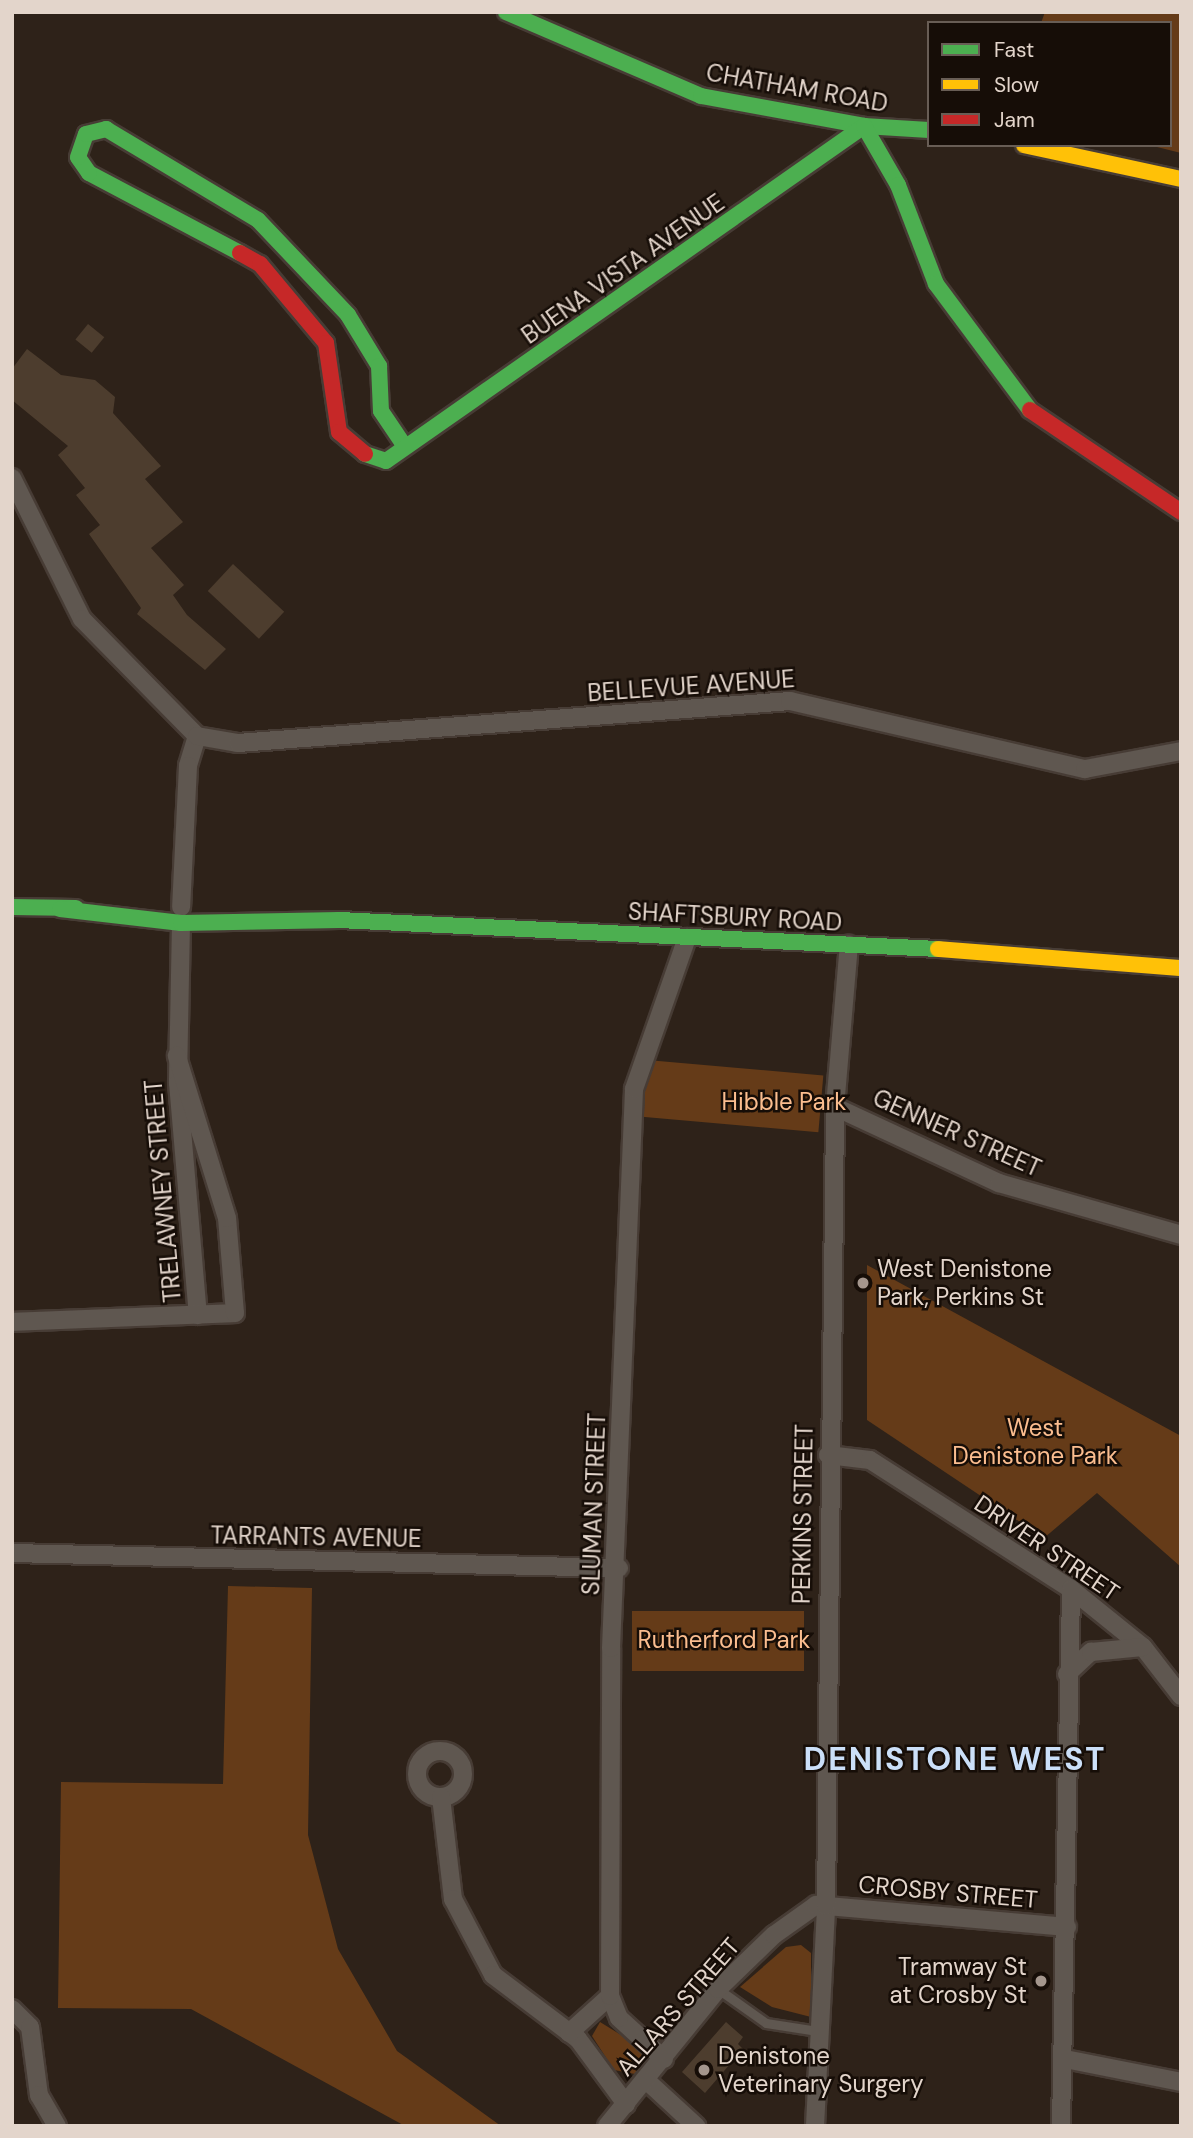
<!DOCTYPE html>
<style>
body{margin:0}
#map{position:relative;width:1193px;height:2138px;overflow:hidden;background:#2e2219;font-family:"DM Sans",sans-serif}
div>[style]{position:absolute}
.green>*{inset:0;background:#653b18;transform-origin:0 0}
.building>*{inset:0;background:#4d3d2e;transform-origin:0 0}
.roads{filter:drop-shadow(2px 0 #473c35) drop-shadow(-2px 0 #473c35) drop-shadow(0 2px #473c35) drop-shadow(0 -2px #473c35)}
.lane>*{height:9px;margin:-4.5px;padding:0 4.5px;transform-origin:4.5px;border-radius:4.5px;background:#5f5750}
.street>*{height:18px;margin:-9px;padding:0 9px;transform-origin:9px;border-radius:9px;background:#5f5750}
.street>.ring{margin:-9px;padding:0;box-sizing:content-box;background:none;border:18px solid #5f5750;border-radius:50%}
.fast>*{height:16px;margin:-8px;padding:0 8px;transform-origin:8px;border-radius:8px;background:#4caf50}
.slow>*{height:16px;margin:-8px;padding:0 8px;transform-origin:8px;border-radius:8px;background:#ffc107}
.jam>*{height:16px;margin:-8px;padding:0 8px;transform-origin:8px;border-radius:8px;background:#c62828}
.dots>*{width:19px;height:19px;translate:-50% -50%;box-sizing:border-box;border:4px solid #160d07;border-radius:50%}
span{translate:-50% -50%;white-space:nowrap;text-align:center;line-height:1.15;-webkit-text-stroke:5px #160d07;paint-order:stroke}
.street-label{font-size:24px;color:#e3d5cb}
.park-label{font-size:24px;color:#fbbd8f}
.poi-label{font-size:24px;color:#e3d5cb}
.left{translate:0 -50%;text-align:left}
.right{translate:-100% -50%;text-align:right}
.district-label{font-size:32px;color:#cbdff8;font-weight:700;letter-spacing:2px}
.frame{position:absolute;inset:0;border:14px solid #e3d5cb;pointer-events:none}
.legend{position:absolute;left:927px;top:21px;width:245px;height:126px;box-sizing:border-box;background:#160d07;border:2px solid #685d55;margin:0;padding:9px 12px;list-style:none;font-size:21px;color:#e3d5cb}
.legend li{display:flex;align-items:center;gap:14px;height:35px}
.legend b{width:35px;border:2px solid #685d55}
</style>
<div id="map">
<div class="green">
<i style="clip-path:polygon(1045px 12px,1181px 12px,1181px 153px,1149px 145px,1170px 145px,1170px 23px,1041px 23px)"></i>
<i style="left:647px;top:1060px;width:177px;height:57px;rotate:5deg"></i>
<i style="clip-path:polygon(867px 1265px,1181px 1436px,1181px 1567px,1097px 1493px,1044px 1538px,867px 1420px)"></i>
<i style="clip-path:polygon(228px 1586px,312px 1588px,308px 1835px,338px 1949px,397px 2051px,501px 2126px,405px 2126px,191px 2009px,58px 2008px,61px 1782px,223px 1784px)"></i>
<i style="left:632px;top:1611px;width:172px;height:60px"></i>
<i style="clip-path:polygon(801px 1945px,811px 1953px,811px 2017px,772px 2007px,740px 1987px,786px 1947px)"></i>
<i style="clip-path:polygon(600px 2022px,639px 2046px,643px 2059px,635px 2074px,614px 2070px,592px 2036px)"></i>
</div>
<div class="building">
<i style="left:88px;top:324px;width:21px;height:20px;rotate:39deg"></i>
<i style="clip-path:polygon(27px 349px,61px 375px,95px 380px,115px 397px,113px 413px,161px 466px,145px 479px,183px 522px,151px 548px,184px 585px,173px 595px,187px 615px,226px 649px,205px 670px,137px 614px,141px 608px,89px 534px,100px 525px,76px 495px,85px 488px,58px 455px,68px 446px,12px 400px,12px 369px)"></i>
<i style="left:233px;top:564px;width:70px;height:37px;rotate:43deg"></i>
<i style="clip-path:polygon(726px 2022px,743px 2037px,738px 2044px,743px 2049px,705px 2093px,682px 2072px)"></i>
</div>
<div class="roads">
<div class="lane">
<i style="left:718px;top:1989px;width:59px;rotate:35.3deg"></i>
<i style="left:766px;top:2023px;width:52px;rotate:8.9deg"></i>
</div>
<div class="street">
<i style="left:12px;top:478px;width:157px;rotate:63.6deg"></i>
<i style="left:82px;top:619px;width:164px;rotate:45.5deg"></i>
<i style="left:197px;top:736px;width:31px;rotate:107deg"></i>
<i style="left:188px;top:766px;width:141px;rotate:92.8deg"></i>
<i style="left:197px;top:736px;width:42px;rotate:9.7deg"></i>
<i style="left:238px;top:743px;width:554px;rotate:-4.35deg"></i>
<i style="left:790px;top:701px;width:303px;rotate:13deg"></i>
<i style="left:1085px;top:769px;width:98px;rotate:-10.6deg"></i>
<i style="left:181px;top:923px;width:160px;rotate:91.1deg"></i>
<i style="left:178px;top:1083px;width:233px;rotate:85.1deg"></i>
<i style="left:835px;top:1107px;width:181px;rotate:24.9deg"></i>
<i style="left:999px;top:1183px;width:189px;rotate:15.9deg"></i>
<i style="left:12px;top:1322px;width:223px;rotate:-2.3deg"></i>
<i style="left:235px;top:1313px;width:95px;rotate:-94.8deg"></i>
<i style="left:227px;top:1218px;width:170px;rotate:-107.2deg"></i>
<i style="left:828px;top:1455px;width:42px;rotate:6.8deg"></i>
<i style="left:870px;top:1460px;width:239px;rotate:32.7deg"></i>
<i style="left:1071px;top:1589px;width:92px;rotate:38.9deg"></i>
<i style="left:1143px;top:1647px;width:62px;rotate:52.2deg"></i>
<i style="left:12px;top:1553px;width:607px;rotate:1.42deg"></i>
<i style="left:1067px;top:1674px;width:33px;rotate:-43deg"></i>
<i style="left:1091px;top:1652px;width:52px;rotate:-5.5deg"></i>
<i class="ring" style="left:417px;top:1751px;width:28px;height:28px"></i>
<i style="left:441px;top:1797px;width:103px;rotate:83.3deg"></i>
<i style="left:453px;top:1899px;width:86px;rotate:62.2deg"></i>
<i style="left:493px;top:1975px;width:106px;rotate:37deg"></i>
<i style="left:578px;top:2039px;width:81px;rotate:53.6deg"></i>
<i style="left:12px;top:2009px;width:25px;rotate:45deg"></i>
<i style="left:30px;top:2027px;width:69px;rotate:82.5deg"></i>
<i style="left:39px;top:2095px;width:36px;rotate:60deg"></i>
<i style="left:569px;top:2033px;width:55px;rotate:-42.1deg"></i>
<i style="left:664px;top:2059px;width:61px;rotate:-137.7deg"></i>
<i style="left:619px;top:2018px;width:24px;rotate:-112deg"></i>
<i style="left:610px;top:1996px;width:348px;rotate:-89.8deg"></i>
<i style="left:611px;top:1648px;width:559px;rotate:-87.64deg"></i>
<i style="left:634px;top:1089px;width:160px;rotate:-70.7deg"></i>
<i style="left:1065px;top:2059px;width:118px;rotate:11.2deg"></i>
<i style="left:647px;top:2081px;width:67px;rotate:42.6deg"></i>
<i style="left:607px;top:2126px;width:176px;rotate:-51deg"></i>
<i style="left:718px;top:1989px;width:78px;rotate:-44deg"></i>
<i style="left:774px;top:1935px;width:52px;rotate:-35.5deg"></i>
<i style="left:816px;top:1905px;width:252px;rotate:5deg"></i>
<i style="left:815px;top:2126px;width:220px;rotate:-87.1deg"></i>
<i style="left:826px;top:1906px;width:799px;rotate:-89.35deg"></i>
<i style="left:835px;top:1107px;width:163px;rotate:-85.1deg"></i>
<i style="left:1061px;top:2126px;width:537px;rotate:-88.93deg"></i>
</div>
<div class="fast">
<i style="left:506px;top:12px;width:212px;rotate:23.3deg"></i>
<i style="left:701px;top:96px;width:166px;rotate:10.4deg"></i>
<i style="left:864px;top:126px;width:65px;rotate:3.5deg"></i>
<i style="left:240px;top:253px;width:171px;rotate:-152.1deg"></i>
<i style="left:89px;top:173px;width:19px;rotate:-125deg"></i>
<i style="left:78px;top:157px;width:24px;rotate:-71deg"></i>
<i style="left:86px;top:134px;width:21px;rotate:-14deg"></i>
<i style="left:106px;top:129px;width:177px;rotate:30.9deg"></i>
<i style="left:258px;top:220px;width:131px;rotate:46.5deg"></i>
<i style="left:348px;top:315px;width:60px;rotate:58.7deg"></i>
<i style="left:379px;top:366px;width:45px;rotate:87.5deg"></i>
<i style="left:381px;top:411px;width:40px;rotate:56deg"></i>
<i style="left:365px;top:454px;width:22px;rotate:18deg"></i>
<i style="left:386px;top:461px;width:584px;rotate:-35.02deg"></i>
<i style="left:864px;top:126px;width:68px;rotate:60deg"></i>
<i style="left:898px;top:185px;width:106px;rotate:69deg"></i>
<i style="left:936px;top:284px;width:157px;rotate:53.3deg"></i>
<i style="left:12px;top:907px;width:64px;rotate:0.9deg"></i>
<i style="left:60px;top:909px;width:122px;rotate:6.6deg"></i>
<i style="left:181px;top:923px;width:158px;rotate:-1.1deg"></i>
<i style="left:339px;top:920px;width:600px;rotate:2.77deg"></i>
</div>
<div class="slow">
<i style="left:1024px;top:145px;width:161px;rotate:12.2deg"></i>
<i style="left:938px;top:949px;width:244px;rotate:4.5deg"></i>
</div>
<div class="jam">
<i style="left:240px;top:253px;width:23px;rotate:29deg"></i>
<i style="left:260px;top:264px;width:103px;rotate:50.1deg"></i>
<i style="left:326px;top:343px;width:90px;rotate:81.7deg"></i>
<i style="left:339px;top:432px;width:34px;rotate:40deg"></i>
<i style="left:1030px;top:410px;width:182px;rotate:34deg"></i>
</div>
</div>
<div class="dots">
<i style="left:863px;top:1283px;background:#a4968d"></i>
<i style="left:1041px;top:1981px;background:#a4968d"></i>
<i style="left:704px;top:2070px;background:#a4968d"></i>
</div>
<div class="street-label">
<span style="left:797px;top:88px;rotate:10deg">CHATHAM ROAD</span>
<span style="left:623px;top:269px;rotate:-35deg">BUENA VISTA AVENUE</span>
<span style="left:691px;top:686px;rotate:-4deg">BELLEVUE AVENUE</span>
<span style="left:735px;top:917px;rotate:3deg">SHAFTSBURY ROAD</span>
<span style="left:957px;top:1133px;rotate:24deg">GENNER STREET</span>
<span style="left:163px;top:1191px;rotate:-95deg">TRELAWNEY STREET</span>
<span style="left:594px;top:1504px;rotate:-88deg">SLUMAN STREET</span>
<span style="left:803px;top:1514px;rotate:-89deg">PERKINS STREET</span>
<span style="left:316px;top:1537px;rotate:1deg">TARRANTS AVENUE</span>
<span style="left:1047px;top:1548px;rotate:34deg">DRIVER STREET</span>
<span style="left:948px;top:1892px;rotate:5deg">CROSBY STREET</span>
<span style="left:678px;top:2007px;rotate:-49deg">ALLARS STREET</span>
</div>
<div class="park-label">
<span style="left:784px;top:1102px">Hibble Park</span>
<span style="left:1035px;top:1442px">West<br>Denistone Park</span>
<span style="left:724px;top:1640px">Rutherford Park</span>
</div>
<div class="poi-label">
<span class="left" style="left:877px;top:1283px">West Denistone<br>Park, Perkins St</span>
<span class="right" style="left:1027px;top:1981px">Tramway St<br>at Crosby St</span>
<span class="left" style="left:718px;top:2070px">Denistone<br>Veterinary Surgery</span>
</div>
<div class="district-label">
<span style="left:955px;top:1759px">DENISTONE WEST</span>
</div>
<div class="frame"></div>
<ul class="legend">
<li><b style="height:9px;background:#4caf50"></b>Fast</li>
<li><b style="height:9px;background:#ffc107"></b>Slow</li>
<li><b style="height:9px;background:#c62828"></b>Jam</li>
</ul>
</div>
